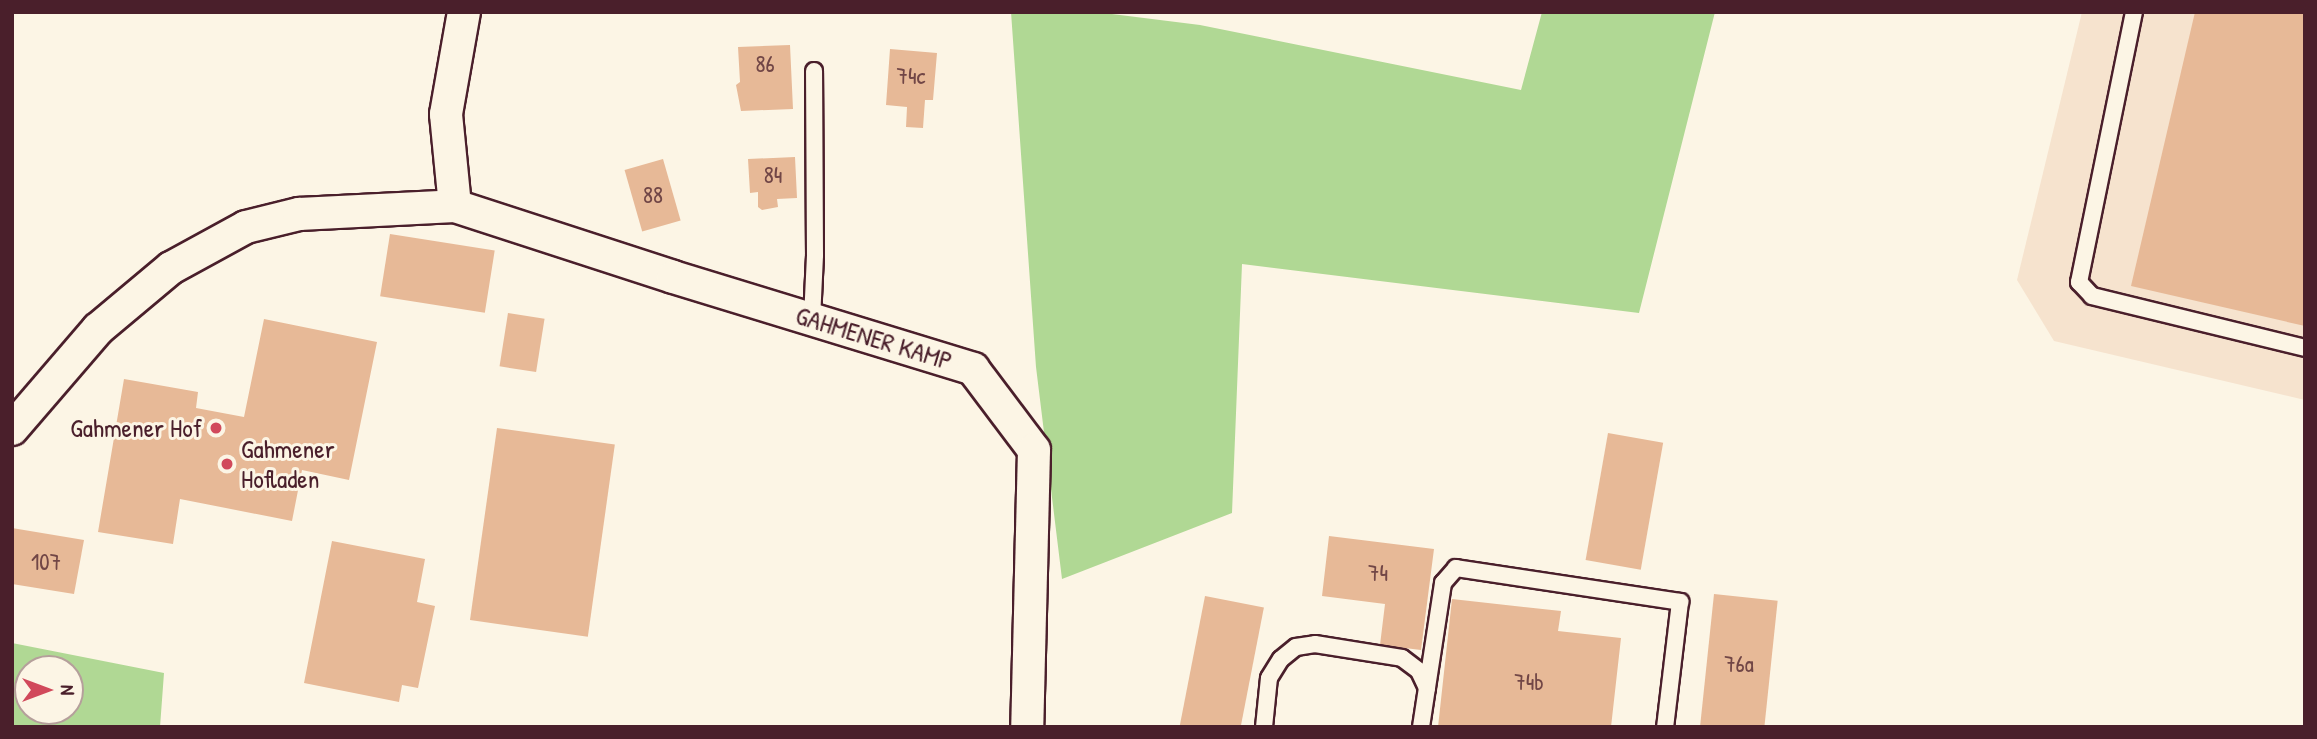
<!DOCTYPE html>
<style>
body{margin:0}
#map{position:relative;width:2317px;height:739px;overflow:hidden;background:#fcf5e5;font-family:"Patrick Hand",sans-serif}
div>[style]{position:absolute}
.built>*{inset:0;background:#f6e3ce}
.green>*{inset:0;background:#b0d894}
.building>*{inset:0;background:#e7b997;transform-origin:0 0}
.roads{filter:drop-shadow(2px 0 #4a1f2b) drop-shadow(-2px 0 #4a1f2b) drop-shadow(0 2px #4a1f2b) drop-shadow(0 -2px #4a1f2b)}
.lane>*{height:16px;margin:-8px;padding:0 8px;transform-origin:8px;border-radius:8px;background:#fcf5e5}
.street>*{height:32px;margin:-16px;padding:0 16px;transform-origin:16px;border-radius:16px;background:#fcf5e5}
.dots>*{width:19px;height:19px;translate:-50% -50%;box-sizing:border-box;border:4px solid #fcf5e5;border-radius:50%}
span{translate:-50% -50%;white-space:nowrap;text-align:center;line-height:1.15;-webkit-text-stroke:6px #fcf5e5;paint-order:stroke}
.number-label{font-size:23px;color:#714646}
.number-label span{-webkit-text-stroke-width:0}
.street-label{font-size:26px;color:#4a1f2b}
.poi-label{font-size:26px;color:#4a1f2b}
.right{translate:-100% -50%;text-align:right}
.left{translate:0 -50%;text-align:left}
.frame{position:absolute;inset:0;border:14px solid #4a1f2b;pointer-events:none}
.north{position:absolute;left:14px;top:655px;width:70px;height:70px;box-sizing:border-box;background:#fcf5e5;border:2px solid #b59f9b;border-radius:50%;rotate:90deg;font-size:19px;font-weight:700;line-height:28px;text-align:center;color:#4a1f2b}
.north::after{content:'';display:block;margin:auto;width:24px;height:32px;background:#d1495b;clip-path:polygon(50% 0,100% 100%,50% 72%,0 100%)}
</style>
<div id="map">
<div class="built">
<i style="clip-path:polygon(2082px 12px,2305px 12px,2305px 400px,2054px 341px,2017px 280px)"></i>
</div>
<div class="green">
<i style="clip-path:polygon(1011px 12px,1096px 12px,1200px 25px,1521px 90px,1542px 12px,1715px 12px,1639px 313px,1242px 264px,1232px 513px,1062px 579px,1036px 367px)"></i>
<i style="clip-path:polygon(evenodd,12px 643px,164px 673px,160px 727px,12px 727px,12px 643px,28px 669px,70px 669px,70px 711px,28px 711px,28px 669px)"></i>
</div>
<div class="building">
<i style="clip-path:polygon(2195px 12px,2305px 12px,2305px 326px,2131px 286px)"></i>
<i style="clip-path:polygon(790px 45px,793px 109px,741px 111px,736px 85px,740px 82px,738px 47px)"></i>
<i style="clip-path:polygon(890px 49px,937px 53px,933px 100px,925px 100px,923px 128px,906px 127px,907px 107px,886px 105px)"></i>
<i style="clip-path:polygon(795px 157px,797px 198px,777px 199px,778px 207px,762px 210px,758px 207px,758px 192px,750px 193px,748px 159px)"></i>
<i style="left:663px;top:159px;width:64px;height:40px;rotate:74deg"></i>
<i style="left:390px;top:234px;width:106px;height:63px;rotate:9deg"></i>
<i style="left:508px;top:313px;width:37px;height:54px;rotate:9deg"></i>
<i style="clip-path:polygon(264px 319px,377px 342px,349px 480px,302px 470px,292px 521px,180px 499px,173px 544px,98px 532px,124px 379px,198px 392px,196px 408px,244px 417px)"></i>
<i style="left:497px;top:428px;width:119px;height:194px;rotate:8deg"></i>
<i style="left:1608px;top:433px;width:56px;height:129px;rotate:10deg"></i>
<i style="clip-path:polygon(12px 528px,84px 540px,74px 594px,12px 584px)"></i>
<i style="clip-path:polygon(1329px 536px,1434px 549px,1421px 650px,1380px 645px,1385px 604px,1322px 596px)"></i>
<i style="clip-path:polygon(332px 541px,425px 559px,417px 602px,435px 606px,418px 688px,402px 685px,399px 702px,304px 683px)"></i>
<i style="left:1714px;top:594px;width:64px;height:134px;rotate:6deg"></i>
<i style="left:1205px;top:596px;width:60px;height:134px;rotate:11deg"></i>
<i style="clip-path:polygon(1452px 599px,1561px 611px,1558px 631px,1621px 638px,1611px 727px,1438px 727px)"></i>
</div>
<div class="roads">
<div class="lane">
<i style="left:2134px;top:12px;width:276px;rotate:101.5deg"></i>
<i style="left:2079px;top:282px;width:19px;rotate:47deg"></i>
<i style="left:2092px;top:296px;width:219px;rotate:13.7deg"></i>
<i style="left:812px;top:319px;width:64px;rotate:-87.3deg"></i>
<i style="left:815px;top:255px;width:184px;rotate:-90.3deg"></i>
<i style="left:1264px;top:727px;width:49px;rotate:-84.2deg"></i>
<i style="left:1269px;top:678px;width:22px;rotate:-58deg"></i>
<i style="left:1281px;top:659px;width:19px;rotate:-39deg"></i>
<i style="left:1296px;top:647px;width:19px;rotate:-9deg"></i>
<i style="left:1315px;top:644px;width:88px;rotate:9.1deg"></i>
<i style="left:1402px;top:658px;width:21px;rotate:37deg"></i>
<i style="left:1419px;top:671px;width:19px;rotate:65deg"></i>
<i style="left:1421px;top:727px;width:146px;rotate:-81.3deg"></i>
<i style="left:1443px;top:583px;width:20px;rotate:-49deg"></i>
<i style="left:1456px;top:568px;width:227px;rotate:8.6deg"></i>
<i style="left:1680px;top:602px;width:126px;rotate:96.8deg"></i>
</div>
<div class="street">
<i style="left:455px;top:206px;width:92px;rotate:-95.6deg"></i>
<i style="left:446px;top:114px;width:104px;rotate:-80deg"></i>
<i style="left:12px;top:429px;width:132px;rotate:-49.3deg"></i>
<i style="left:98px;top:329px;width:95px;rotate:-39.9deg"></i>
<i style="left:171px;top:268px;width:85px;rotate:-28.7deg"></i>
<i style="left:246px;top:227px;width:55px;rotate:-13.8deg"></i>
<i style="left:299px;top:214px;width:156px;rotate:-2.9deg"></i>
<i style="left:455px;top:206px;width:229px;rotate:18deg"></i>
<i style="left:673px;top:277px;width:314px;rotate:17deg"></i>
<i style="left:973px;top:369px;width:101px;rotate:53deg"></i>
<i style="left:1034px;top:450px;width:277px;rotate:91.4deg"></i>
</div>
</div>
<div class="dots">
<i style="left:216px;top:428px;background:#d1495b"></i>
<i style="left:227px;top:464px;background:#d1495b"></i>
</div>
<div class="number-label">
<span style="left:765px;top:64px">86</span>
<span style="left:911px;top:76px">74c</span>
<span style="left:773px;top:175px">84</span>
<span style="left:653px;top:195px">88</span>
<span style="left:46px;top:562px">107</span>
<span style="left:1378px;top:573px">74</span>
<span style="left:1739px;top:664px">76a</span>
<span style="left:1529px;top:682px">74b</span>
</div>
<div class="street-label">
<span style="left:874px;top:338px;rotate:17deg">GAHMENER KAMP</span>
</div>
<div class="poi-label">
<span class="right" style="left:202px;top:428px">Gahmener Hof</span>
<span class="left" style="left:241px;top:464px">Gahmener<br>Hofladen</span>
</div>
<div class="frame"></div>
<div class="north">N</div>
</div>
